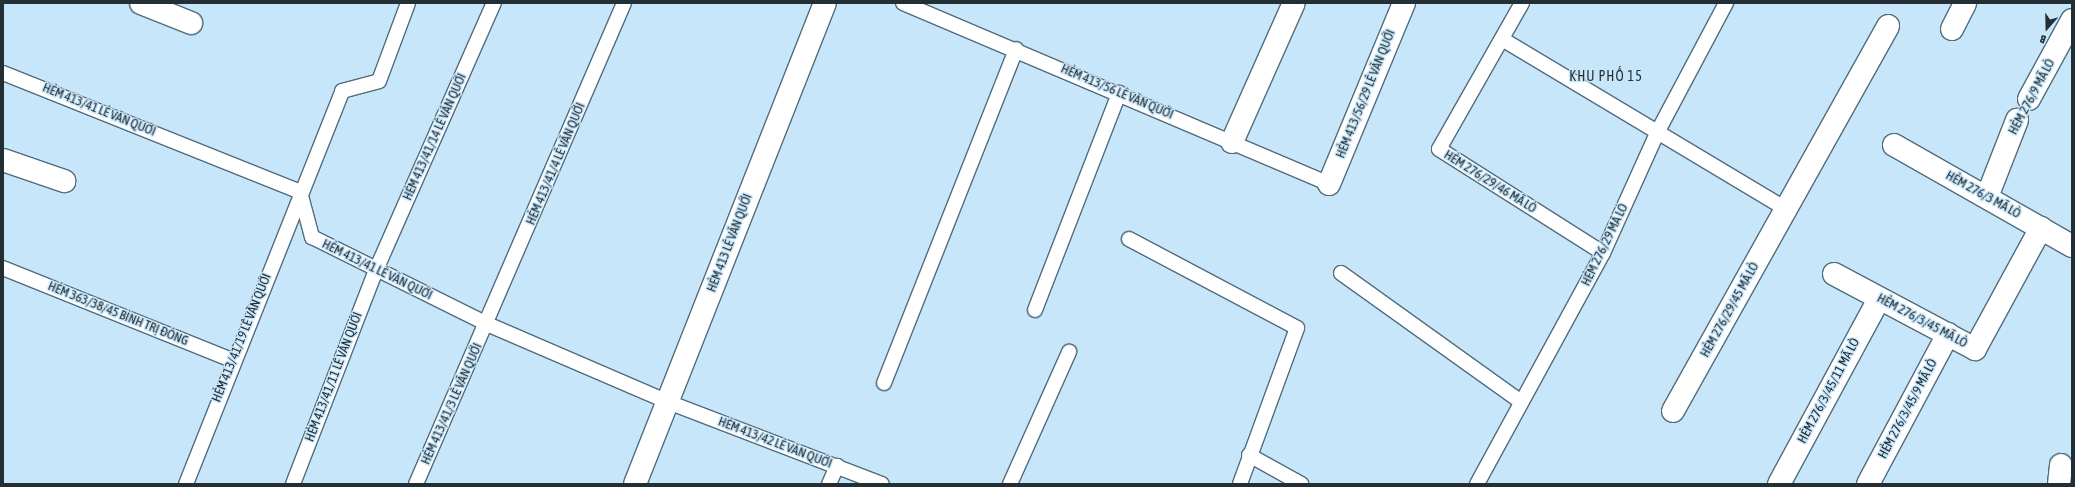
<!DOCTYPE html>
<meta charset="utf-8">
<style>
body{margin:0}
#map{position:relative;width:2075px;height:487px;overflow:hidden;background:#c8e6f9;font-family:"Asap Condensed",sans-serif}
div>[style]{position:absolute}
.roads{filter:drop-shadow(1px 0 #516c7c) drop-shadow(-1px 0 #516c7c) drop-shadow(0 1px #516c7c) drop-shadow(0 -1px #516c7c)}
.service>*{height:14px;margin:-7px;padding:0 7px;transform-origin:7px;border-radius:7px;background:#fff}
.minor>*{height:22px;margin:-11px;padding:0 11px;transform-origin:11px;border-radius:11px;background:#fff}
span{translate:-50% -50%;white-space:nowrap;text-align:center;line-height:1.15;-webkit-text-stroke:3px #c8e6f9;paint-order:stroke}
.street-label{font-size:13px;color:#232e35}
.neighbourhood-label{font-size:14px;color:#232e35;letter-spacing:1px}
.frame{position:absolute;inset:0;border:4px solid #232e35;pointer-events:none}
.north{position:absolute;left:2027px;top:8px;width:40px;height:40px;-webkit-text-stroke:3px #c8e6f9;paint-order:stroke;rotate:200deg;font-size:11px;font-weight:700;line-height:16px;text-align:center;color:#232e35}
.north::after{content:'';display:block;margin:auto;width:14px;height:18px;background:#232e35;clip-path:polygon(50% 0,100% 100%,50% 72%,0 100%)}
</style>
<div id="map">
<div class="roads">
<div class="service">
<i style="left:903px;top:3px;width:463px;rotate:23deg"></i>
<i style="left:1522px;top:3px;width:168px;rotate:119.6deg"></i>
<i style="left:1439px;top:149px;width:194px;rotate:32.4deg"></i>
<i style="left:1502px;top:39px;width:331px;rotate:30.9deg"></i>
<i style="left:3px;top:73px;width:320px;rotate:21.8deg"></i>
<i style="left:300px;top:192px;width:47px;rotate:75.1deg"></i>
<i style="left:312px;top:237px;width:195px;rotate:26.4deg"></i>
<i style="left:487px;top:324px;width:197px;rotate:23.3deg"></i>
<i style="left:668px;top:402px;width:229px;rotate:21deg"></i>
<i style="left:1129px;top:239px;width:190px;rotate:27.9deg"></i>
<i style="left:1297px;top:328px;width:166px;rotate:110.1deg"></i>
<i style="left:3px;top:268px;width:247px;rotate:21.9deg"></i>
<i style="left:1341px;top:273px;width:221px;rotate:35.6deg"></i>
<i style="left:1035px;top:310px;width:233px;rotate:-68.8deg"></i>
<i style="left:884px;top:383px;width:359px;rotate:-68.4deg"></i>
<i style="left:1249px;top:455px;width:60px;rotate:29.1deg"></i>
<i style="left:186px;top:484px;width:423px;rotate:-68.3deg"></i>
<i style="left:342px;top:91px;width:38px;rotate:-15deg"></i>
<i style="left:379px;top:81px;width:83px;rotate:-69.6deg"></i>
<i style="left:293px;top:484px;width:230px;rotate:-68.8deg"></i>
<i style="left:376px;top:270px;width:292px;rotate:-66.2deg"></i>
<i style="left:416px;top:484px;width:524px;rotate:-66.61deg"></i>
<i style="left:829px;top:484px;width:20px;rotate:-66deg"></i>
<i style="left:1010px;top:484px;width:145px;rotate:-65.9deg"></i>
<i style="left:1477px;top:484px;width:263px;rotate:-61.4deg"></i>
<i style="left:1603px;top:253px;width:134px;rotate:-65.7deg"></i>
<i style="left:1658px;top:131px;width:145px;rotate:-62deg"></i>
</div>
<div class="minor">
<i style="left:141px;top:3px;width:54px;rotate:21.8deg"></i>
<i style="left:1952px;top:29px;width:29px;rotate:-63deg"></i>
<i style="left:2029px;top:99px;width:90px;rotate:-61.4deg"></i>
<i style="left:1232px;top:142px;width:152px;rotate:-66deg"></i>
<i style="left:1894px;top:145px;width:205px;rotate:29.6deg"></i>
<i style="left:3px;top:160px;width:65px;rotate:19deg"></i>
<i style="left:1329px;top:184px;width:196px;rotate:-67.5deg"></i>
<i style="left:1987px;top:197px;width:83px;rotate:-68.7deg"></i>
<i style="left:1834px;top:274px;width:160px;rotate:28deg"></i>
<i style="left:1975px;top:349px;width:138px;rotate:-61.4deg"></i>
<i style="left:1673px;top:411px;width:441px;rotate:-60.8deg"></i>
<i style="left:635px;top:484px;width:517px;rotate:-68.45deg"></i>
<i style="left:1779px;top:484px;width:210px;rotate:-61.6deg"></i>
<i style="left:1868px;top:484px;width:170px;rotate:-61.9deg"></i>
<i style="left:2059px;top:484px;width:19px;rotate:-84deg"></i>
</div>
</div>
<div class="street-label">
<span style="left:1117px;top:92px;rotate:23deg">HẺM 413/56 LÊ VĂN QUỚI</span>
<span style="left:1366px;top:94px;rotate:-68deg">HẺM 413/56/29 LÊ VĂN QUỚI</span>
<span style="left:2032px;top:97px;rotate:-62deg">HẺM 276/9 MÃ LÒ</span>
<span style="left:99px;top:110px;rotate:22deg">HẺM 413/41 LÊ VĂN QUỚI</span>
<span style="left:435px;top:137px;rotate:-66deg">HẺM 413/41/14 LÊ VĂN QUỚI</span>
<span style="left:556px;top:164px;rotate:-67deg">HẺM 413/41/4 LÊ VĂN QUỚI</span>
<span style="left:1490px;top:182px;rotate:32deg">HẺM 276/29/46 MÃ LÒ</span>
<span style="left:1983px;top:195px;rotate:29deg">HẺM 276/3 MÃ LÒ</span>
<span style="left:730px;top:243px;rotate:-69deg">HẺM 413 LÊ VĂN QUỚI</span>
<span style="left:1605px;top:245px;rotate:-64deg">HẺM 276/29 MÃ LÒ</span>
<span style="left:377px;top:270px;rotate:26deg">HẺM 413/41 LÊ VĂN QUỚI</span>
<span style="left:1730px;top:310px;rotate:-61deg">HẺM 276/29/45 MÃ LÒ</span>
<span style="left:118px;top:314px;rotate:22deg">HẺM 363/38/45 BÌNH TRỊ ĐÔNG</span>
<span style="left:1922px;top:321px;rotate:28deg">HẺM 276/3/45 MÃ LÒ</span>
<span style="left:242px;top:338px;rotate:-68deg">HẺM 413/41/19 LÊ VĂN QUỚI</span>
<span style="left:334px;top:377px;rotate:-69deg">HẺM 413/41/11 LÊ VĂN QUỚI</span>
<span style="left:1829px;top:391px;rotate:-62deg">HẺM 276/3/45/11 MÃ LÒ</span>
<span style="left:452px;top:404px;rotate:-66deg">HẺM 413/41/3 LÊ VĂN QUỚI</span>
<span style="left:1908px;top:409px;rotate:-62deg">HẺM 276/3/45/9 MÃ LÒ</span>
<span style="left:775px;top:443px;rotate:21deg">HẺM 413/42 LÊ VĂN QUỚI</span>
</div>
<div class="neighbourhood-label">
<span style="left:1606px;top:76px">KHU PHỐ 15</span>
</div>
<div class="frame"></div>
<div class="north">B</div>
</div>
